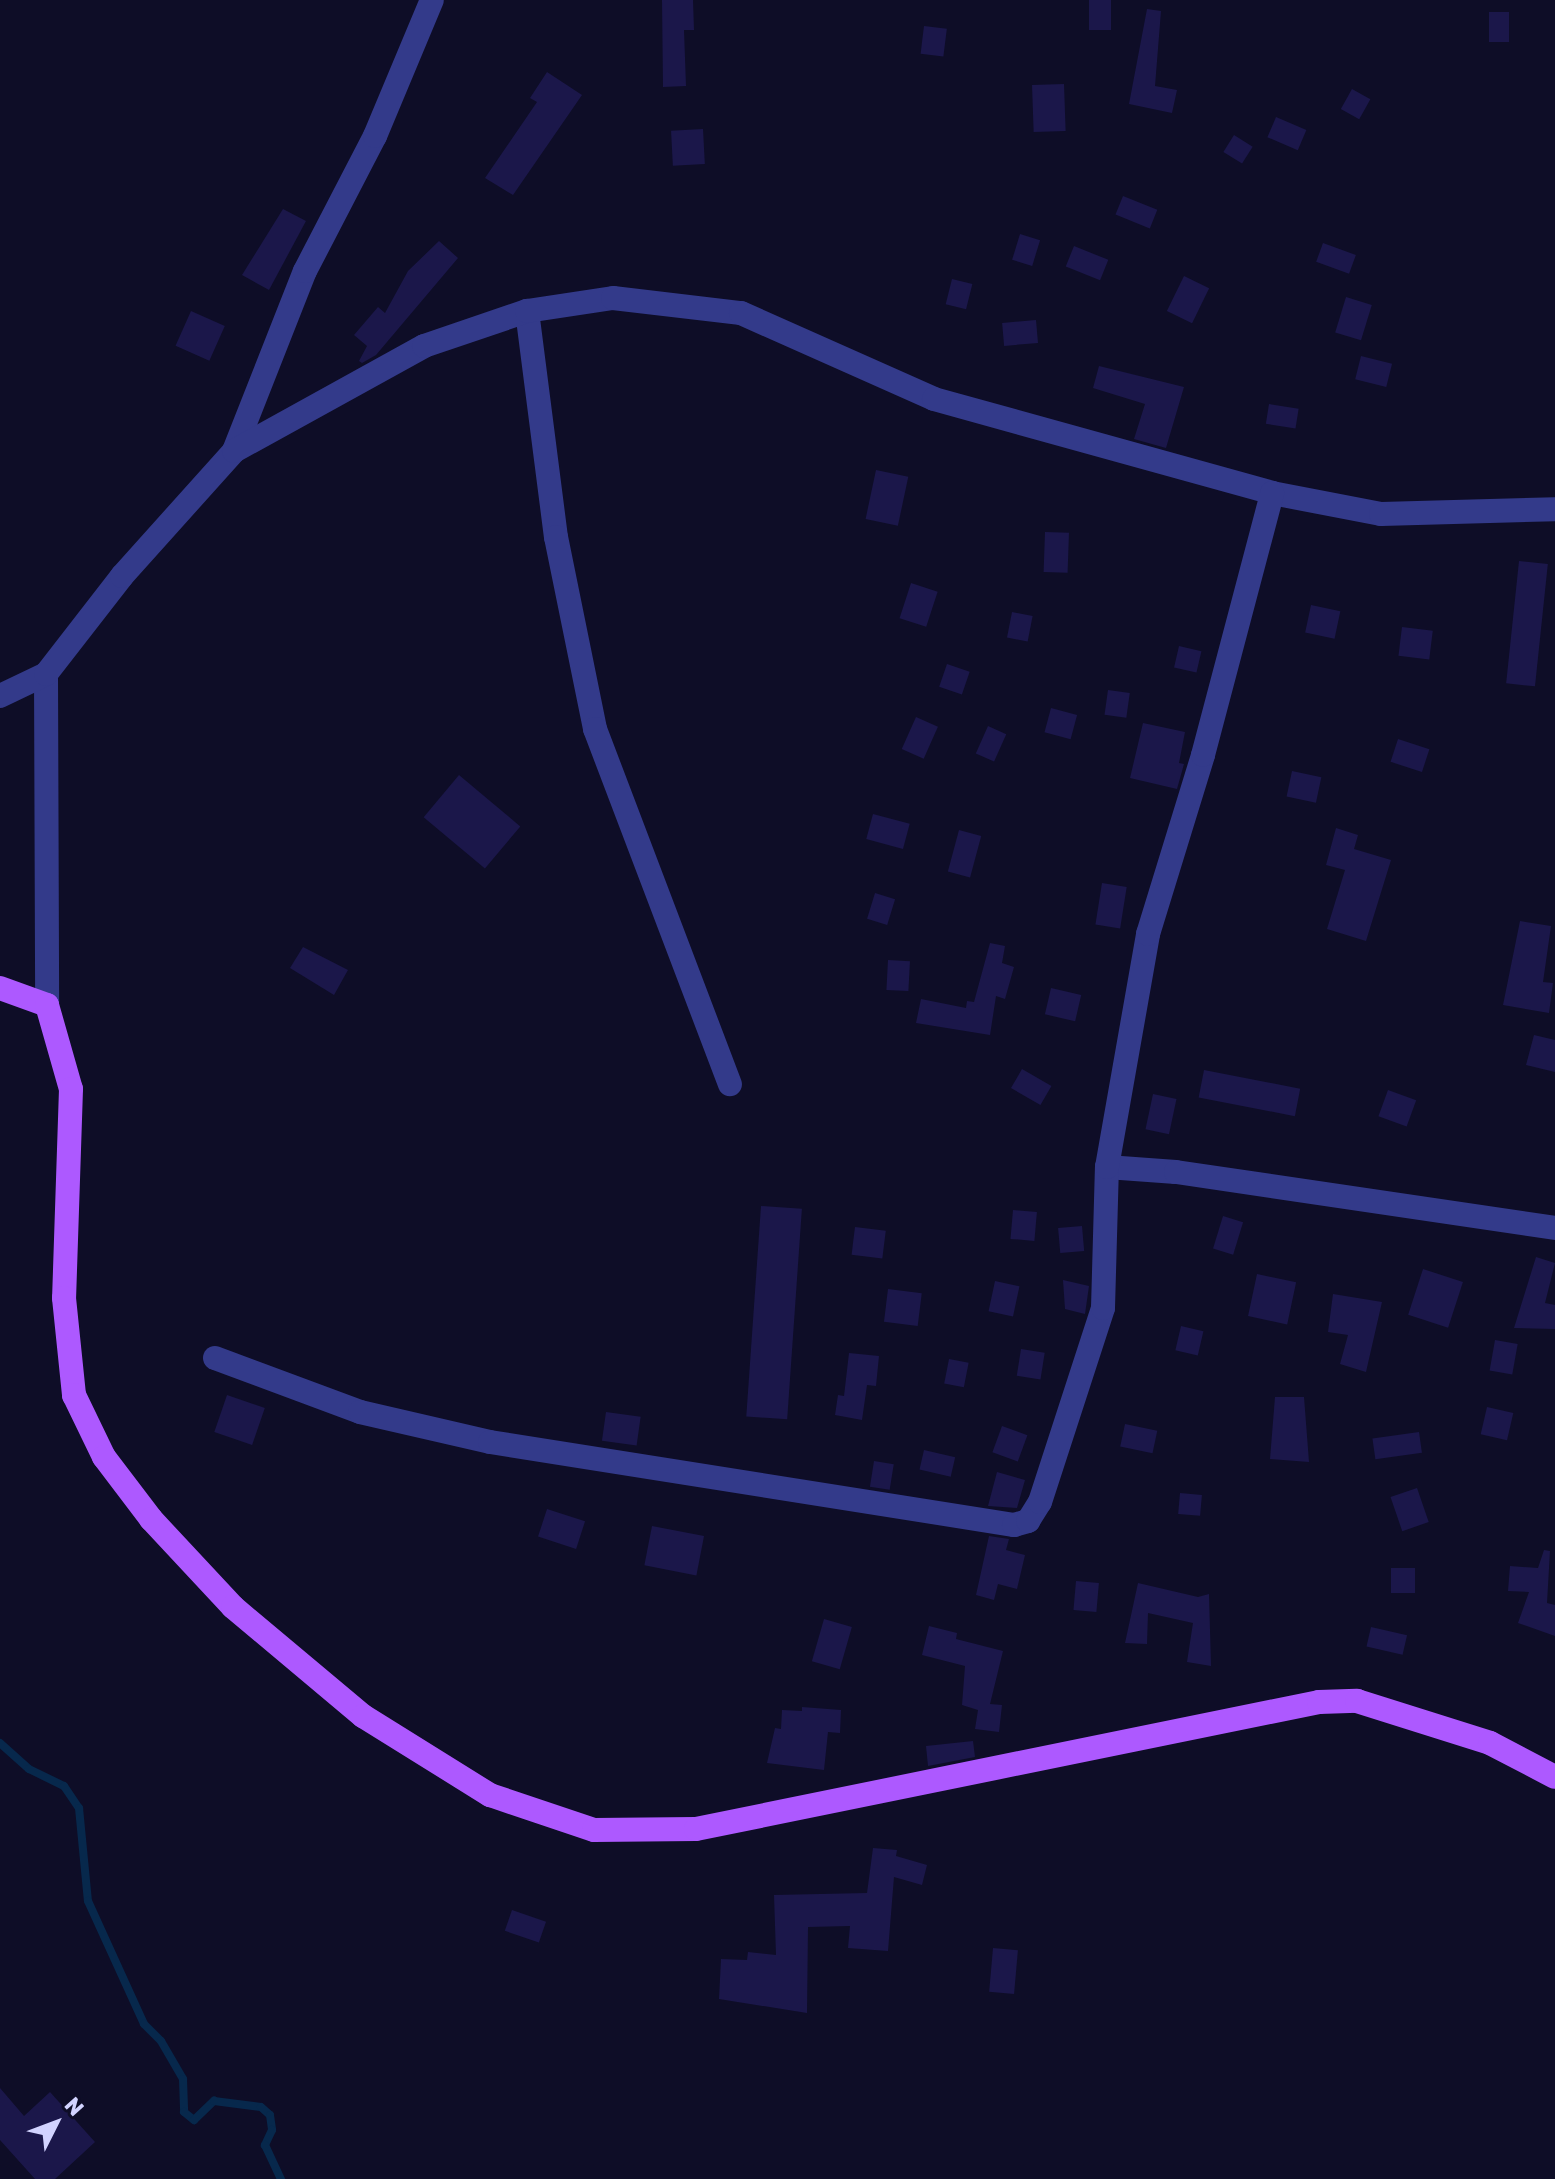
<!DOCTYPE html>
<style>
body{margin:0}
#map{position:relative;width:1555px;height:2179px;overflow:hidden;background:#0e0d27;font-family:Rubik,sans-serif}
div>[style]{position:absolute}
.stream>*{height:8px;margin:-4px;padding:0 4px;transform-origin:4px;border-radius:4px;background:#07284c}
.building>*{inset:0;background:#1b174a;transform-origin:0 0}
.minor>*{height:24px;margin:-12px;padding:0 12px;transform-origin:12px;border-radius:12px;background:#333a8a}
.major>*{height:24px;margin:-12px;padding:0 12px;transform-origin:12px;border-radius:12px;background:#ad59ff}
span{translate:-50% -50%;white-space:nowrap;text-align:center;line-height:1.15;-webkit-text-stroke:6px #0e0d27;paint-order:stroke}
.north{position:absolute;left:16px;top:2083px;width:80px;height:80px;-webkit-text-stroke:6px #0e0d27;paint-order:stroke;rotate:48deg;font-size:22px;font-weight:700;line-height:32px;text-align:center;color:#d2d3ff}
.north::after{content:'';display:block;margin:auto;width:28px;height:36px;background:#d2d3ff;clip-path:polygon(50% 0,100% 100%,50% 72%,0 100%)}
</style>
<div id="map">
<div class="stream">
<i style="left:0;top:1743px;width:39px;rotate:42deg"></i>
<i style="left:29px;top:1769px;width:39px;rotate:26deg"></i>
<i style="left:64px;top:1786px;width:27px;rotate:56deg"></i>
<i style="left:79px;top:1808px;width:93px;rotate:84.5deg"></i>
<i style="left:88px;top:1901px;width:135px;rotate:65.5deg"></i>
<i style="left:144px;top:2024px;width:24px;rotate:45deg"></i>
<i style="left:161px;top:2041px;width:44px;rotate:59.9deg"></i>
<i style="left:183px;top:2079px;width:33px;rotate:88deg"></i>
<i style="left:184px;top:2112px;width:13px;rotate:39deg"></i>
<i style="left:194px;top:2120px;width:28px;rotate:-44deg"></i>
<i style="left:214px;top:2101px;width:47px;rotate:7.3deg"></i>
<i style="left:261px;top:2107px;width:12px;rotate:42deg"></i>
<i style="left:270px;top:2115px;width:15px;rotate:82deg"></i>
<i style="left:272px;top:2130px;width:17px;rotate:115deg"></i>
<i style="left:265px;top:2145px;width:38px;rotate:65deg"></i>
</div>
<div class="building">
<i style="clip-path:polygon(662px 0,693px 0,694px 30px,684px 30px,686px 86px,663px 87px)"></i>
<i style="left:1089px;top:0;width:22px;height:30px"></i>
<i style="clip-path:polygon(1147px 9px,1161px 11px,1155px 86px,1177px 90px,1172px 113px,1129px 104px)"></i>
<i style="left:1489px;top:12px;width:20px;height:30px"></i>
<i style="left:924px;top:26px;width:23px;height:28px;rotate:7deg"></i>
<i style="clip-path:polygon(547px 72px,582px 95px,513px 195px,485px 178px,537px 102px,530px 98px)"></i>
<i style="left:1064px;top:84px;width:47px;height:32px;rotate:88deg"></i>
<i style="left:1352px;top:89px;width:21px;height:23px;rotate:29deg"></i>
<i style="left:1276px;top:117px;width:33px;height:22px;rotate:23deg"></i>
<i style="left:703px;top:129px;width:35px;height:32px;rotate:87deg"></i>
<i style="left:1234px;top:135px;width:22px;height:20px;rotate:32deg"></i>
<i style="left:1123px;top:196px;width:37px;height:20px;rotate:22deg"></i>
<i style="clip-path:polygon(283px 209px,306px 221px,269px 290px,242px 275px)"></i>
<i style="left:1020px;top:234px;width:21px;height:27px;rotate:17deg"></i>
<i style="clip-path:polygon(439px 241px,458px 258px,376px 355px,362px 363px,359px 361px,367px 346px,354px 335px,378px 307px,385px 313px,408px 271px)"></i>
<i style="left:1323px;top:243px;width:35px;height:20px;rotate:20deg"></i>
<i style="left:1074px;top:246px;width:37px;height:22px;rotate:22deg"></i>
<i style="left:1184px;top:276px;width:28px;height:39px;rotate:26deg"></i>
<i style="left:952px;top:279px;width:21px;height:26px;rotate:14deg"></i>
<i style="left:1346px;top:297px;width:27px;height:37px;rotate:17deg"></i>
<i style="left:191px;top:311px;width:37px;height:38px;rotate:24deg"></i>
<i style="left:1036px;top:320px;width:23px;height:34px;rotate:85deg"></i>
<i style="left:1361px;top:356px;width:32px;height:24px;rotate:14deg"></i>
<i style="clip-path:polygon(1099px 366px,1184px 387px,1166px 448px,1134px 439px,1145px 404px,1093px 388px)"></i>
<i style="left:1269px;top:404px;width:30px;height:20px;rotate:9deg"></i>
<i style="left:876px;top:470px;width:33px;height:50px;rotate:12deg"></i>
<i style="left:1045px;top:532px;width:24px;height:40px;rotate:2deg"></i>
<i style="left:1519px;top:561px;width:29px;height:123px;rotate:6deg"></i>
<i style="left:911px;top:583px;width:28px;height:37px;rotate:18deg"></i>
<i style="left:1311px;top:605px;width:30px;height:28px;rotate:12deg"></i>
<i style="left:1012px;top:612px;width:21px;height:26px;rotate:11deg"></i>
<i style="left:1402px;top:627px;width:31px;height:29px;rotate:7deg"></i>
<i style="left:1179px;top:646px;width:23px;height:22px;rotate:13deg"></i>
<i style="left:947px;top:664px;width:24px;height:24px;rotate:19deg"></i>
<i style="left:1108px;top:690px;width:22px;height:25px;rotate:8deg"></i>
<i style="left:1051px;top:708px;width:27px;height:25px;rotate:15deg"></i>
<i style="left:916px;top:717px;width:24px;height:35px;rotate:24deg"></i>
<i style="clip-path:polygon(1143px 723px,1185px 732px,1179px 763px,1184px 764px,1177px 789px,1130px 778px)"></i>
<i style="left:988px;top:726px;width:20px;height:30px;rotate:24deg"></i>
<i style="left:1398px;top:739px;width:33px;height:24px;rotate:18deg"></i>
<i style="left:1292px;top:771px;width:30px;height:26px;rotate:12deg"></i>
<i style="left:459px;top:775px;width:80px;height:55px;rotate:40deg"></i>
<i style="left:873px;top:814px;width:38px;height:26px;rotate:15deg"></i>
<i style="clip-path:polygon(1336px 828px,1358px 835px,1354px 849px,1391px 860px,1366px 941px,1327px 929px,1345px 870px,1326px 865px)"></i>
<i style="left:959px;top:830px;width:23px;height:43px;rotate:15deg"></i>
<i style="left:1102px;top:883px;width:25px;height:42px;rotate:9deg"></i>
<i style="left:875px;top:893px;width:21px;height:27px;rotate:17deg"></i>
<i style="clip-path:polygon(1520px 921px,1551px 926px,1543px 982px,1553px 983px,1549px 1013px,1503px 1005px)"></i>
<i style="clip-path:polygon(990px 943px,1005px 946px,1002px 963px,1014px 967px,1005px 999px,996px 996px,990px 1035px,916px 1023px,921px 999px,966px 1008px,967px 1001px,974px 1002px)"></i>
<i style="clip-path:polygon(303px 947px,348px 970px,334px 995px,290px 968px)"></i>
<i style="left:888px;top:960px;width:22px;height:30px;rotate:3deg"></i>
<i style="left:1051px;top:988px;width:31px;height:27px;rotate:13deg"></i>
<i style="clip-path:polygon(1534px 1035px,1555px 1040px,1555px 1072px,1526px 1065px)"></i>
<i style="left:1022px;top:1069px;width:34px;height:22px;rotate:30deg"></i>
<i style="left:1204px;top:1070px;width:98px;height:28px;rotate:11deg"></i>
<i style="left:1388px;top:1090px;width:30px;height:28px;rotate:20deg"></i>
<i style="left:1153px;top:1094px;width:24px;height:36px;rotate:12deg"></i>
<i style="left:761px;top:1206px;width:41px;height:211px;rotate:4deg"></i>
<i style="left:1013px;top:1210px;width:24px;height:29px;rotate:5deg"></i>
<i style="left:1223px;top:1216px;width:21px;height:34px;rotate:17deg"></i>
<i style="left:1082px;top:1226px;width:25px;height:24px;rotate:85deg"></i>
<i style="left:855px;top:1227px;width:31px;height:28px;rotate:7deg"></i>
<i style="clip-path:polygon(1536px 1257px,1555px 1263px,1545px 1303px,1555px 1305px,1555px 1329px,1514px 1328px)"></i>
<i style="left:1423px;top:1269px;width:42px;height:48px;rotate:18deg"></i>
<i style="left:1257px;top:1274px;width:40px;height:43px;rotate:12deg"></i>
<i style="clip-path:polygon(1063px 1280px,1089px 1286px,1085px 1314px,1065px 1309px)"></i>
<i style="left:995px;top:1281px;width:25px;height:31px;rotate:12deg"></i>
<i style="left:888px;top:1289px;width:34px;height:33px;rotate:7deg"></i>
<i style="clip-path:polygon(1333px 1294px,1382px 1302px,1366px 1372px,1340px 1364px,1348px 1335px,1328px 1332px)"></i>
<i style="left:1181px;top:1326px;width:23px;height:25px;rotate:13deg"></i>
<i style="left:1495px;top:1340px;width:23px;height:31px;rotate:10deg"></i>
<i style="left:1021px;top:1349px;width:24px;height:27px;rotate:9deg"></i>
<i style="clip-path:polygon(849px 1353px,879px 1356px,876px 1386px,867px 1385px,862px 1420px,835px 1415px,838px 1395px,844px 1396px)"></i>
<i style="left:949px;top:1359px;width:20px;height:25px;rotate:11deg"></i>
<i style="left:227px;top:1395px;width:40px;height:39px;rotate:19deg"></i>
<i style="clip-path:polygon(1275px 1397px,1304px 1397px,1309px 1462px,1270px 1459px)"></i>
<i style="left:1487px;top:1407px;width:27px;height:28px;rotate:13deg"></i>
<i style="left:606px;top:1412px;width:35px;height:29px;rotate:8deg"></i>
<i style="left:1125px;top:1424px;width:33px;height:23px;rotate:12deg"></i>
<i style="left:1002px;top:1426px;width:27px;height:28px;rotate:20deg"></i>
<i style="left:1419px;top:1432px;width:21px;height:47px;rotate:82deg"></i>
<i style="left:924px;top:1450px;width:32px;height:20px;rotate:13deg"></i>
<i style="left:874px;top:1461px;width:20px;height:26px;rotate:9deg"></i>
<i style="clip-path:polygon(997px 1472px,1025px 1480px,1017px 1508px,988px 1506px)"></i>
<i style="left:1417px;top:1488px;width:36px;height:28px;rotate:71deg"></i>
<i style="left:1180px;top:1493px;width:22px;height:21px;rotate:5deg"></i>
<i style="left:547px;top:1509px;width:40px;height:29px;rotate:18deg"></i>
<i style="left:652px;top:1526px;width:53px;height:40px;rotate:11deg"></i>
<i style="clip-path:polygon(989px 1536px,1009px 1539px,1006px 1550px,1025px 1555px,1017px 1589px,998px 1584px,994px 1600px,976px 1595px)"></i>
<i style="clip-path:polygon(1544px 1550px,1550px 1551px,1547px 1603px,1555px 1605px,1555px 1636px,1518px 1623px,1529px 1592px,1508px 1591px,1510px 1566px,1538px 1568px)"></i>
<i style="left:1391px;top:1568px;width:24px;height:25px"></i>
<i style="left:1076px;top:1581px;width:23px;height:29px;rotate:5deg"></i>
<i style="clip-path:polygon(1138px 1583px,1198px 1597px,1209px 1594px,1211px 1666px,1187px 1662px,1193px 1623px,1148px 1613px,1147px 1644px,1125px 1643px)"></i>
<i style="left:824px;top:1619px;width:29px;height:44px;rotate:16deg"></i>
<i style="clip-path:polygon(929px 1626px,957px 1633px,956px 1639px,1003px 1651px,990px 1704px,1002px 1705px,999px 1732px,975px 1729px,978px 1710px,962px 1705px,965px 1666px,922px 1655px)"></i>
<i style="left:1371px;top:1627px;width:37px;height:20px;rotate:13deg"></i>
<i style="clip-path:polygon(802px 1707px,841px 1710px,840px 1733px,828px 1732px,824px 1770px,767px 1763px,775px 1728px,781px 1729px,782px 1710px,802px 1711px)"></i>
<i style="clip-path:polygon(973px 1741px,975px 1757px,928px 1766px,926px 1746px)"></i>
<i style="clip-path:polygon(873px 1848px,897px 1850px,896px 1856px,927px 1865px,922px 1885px,894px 1877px,888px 1951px,848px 1948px,850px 1926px,808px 1927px,807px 2013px,719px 1999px,721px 1959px,747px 1960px,748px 1952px,776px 1955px,774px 1895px,867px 1893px)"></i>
<i style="left:512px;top:1910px;width:36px;height:22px;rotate:19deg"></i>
<i style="left:993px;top:1948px;width:25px;height:44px;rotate:5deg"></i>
<i style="clip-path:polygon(0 2088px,24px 2116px,50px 2092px,95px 2142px,55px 2179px,35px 2179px,0 2140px)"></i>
</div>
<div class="minor">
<i style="left:527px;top:311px;width:228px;rotate:82.7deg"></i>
<i style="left:556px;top:537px;width:196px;rotate:78.5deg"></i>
<i style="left:595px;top:729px;width:380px;rotate:69.2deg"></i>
<i style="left:234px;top:451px;width:193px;rotate:-68.5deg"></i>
<i style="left:305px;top:271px;width:152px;rotate:-62.6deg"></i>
<i style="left:375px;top:136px;width:147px;rotate:-67.3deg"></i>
<i style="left:46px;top:674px;width:331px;rotate:89.8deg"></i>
<i style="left:0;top:696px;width:51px;rotate:-25.6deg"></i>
<i style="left:46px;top:674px;width:124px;rotate:-52.2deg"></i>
<i style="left:122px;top:576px;width:168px;rotate:-48.1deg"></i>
<i style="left:234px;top:451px;width:217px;rotate:-28.9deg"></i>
<i style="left:424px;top:346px;width:109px;rotate:-18.8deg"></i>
<i style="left:527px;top:311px;width:87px;rotate:-8.6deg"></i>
<i style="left:613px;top:298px;width:129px;rotate:6.7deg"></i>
<i style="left:741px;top:313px;width:211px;rotate:24deg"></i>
<i style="left:934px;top:399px;width:351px;rotate:15.5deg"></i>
<i style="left:1272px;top:493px;width:111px;rotate:10.9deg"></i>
<i style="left:1381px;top:514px;width:174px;rotate:-1.6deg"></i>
<i style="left:1107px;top:1167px;width:69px;rotate:4.1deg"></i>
<i style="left:1176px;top:1172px;width:383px;rotate:8.4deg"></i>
<i style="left:215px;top:1358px;width:155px;rotate:20.4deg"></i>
<i style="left:360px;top:1412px;width:133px;rotate:13deg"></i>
<i style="left:490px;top:1442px;width:531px;rotate:9deg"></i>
<i style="left:1014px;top:1525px;width:15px;rotate:-16deg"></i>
<i style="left:1028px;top:1521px;width:22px;rotate:-58deg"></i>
<i style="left:1040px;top:1502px;width:204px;rotate:-72deg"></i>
<i style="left:1103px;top:1308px;width:141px;rotate:-88.4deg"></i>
<i style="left:1107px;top:1167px;width:237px;rotate:-80deg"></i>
<i style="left:1148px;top:934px;width:187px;rotate:-72.9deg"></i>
<i style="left:1203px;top:755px;width:271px;rotate:-75.2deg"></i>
</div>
<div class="major">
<i style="left:0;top:988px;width:50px;rotate:19.9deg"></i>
<i style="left:47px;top:1005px;width:87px;rotate:74.1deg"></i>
<i style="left:71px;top:1089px;width:209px;rotate:91.9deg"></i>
<i style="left:64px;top:1298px;width:98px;rotate:84.1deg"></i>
<i style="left:74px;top:1395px;width:69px;rotate:64.2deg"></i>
<i style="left:104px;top:1457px;width:78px;rotate:52.8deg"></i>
<i style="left:151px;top:1519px;width:120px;rotate:47deg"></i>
<i style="left:233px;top:1607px;width:170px;rotate:40deg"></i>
<i style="left:363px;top:1716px;width:150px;rotate:31.9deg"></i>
<i style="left:490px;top:1795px;width:110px;rotate:18.6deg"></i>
<i style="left:594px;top:1830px;width:102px;rotate:-0.6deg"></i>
<i style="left:696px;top:1829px;width:636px;rotate:-11.52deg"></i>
<i style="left:1319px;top:1702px;width:38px;rotate:-2deg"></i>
<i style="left:1357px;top:1701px;width:139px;rotate:17.5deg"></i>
<i style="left:1490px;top:1743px;width:73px;rotate:27.6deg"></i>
</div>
<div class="north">N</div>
</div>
